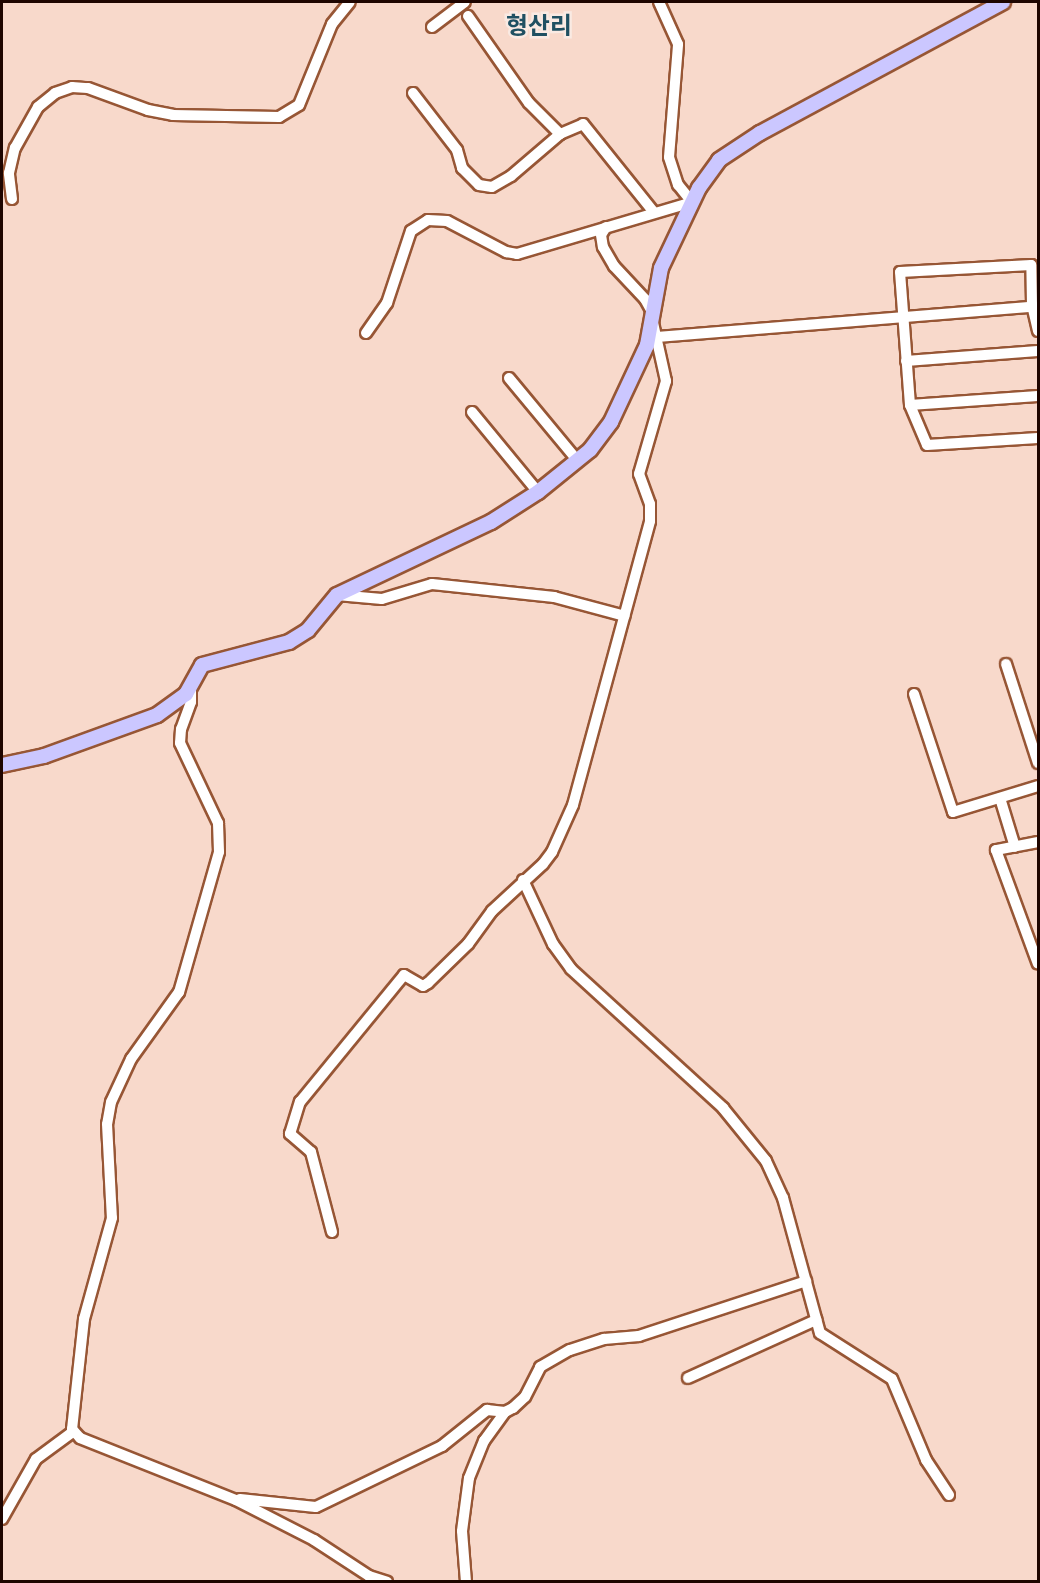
<!DOCTYPE html>
<meta charset="utf-8">
<style>
body{margin:0}
#map{position:relative;width:1040px;height:1583px;overflow:hidden;background:#f8d9cb;font-family:"Roboto Condensed","Noto Sans KR",sans-serif}
div>[style]{position:absolute}
.roads{filter:drop-shadow(2px 0 #975635) drop-shadow(-2px 0 #975635) drop-shadow(0 2px #975635) drop-shadow(0 -2px #975635)}
.minor>*{height:10px;margin:-5px;padding:0 5px;transform-origin:5px;border-radius:5px;background:#fff}
.major>*{height:14px;margin:-7px;padding:0 7px;transform-origin:7px;border-radius:7px;background:#cbc7ff}
span{translate:-50% -50%;white-space:nowrap;text-align:center;line-height:1.15;-webkit-text-stroke:5px #f9eae3;paint-order:stroke}
.quarter-label{font-size:24px;color:#1f5062;font-weight:700}
.frame{position:absolute;inset:0;border:3px solid #1e0500;pointer-events:none}
</style>
<div id="map">
<div class="roads">
<div class="minor">
<i style="left:468px;top:16px;width:106px;rotate:55deg"></i>
<i style="left:529px;top:103px;width:44px;rotate:45deg"></i>
<i style="left:432px;top:27px;width:41px;rotate:-37.1deg"></i>
<i style="left:413px;top:93px;width:72px;rotate:52.3deg"></i>
<i style="left:457px;top:150px;width:19px;rotate:74deg"></i>
<i style="left:462px;top:168px;width:24px;rotate:45deg"></i>
<i style="left:479px;top:185px;width:13px;rotate:9deg"></i>
<i style="left:492px;top:187px;width:22px;rotate:-30deg"></i>
<i style="left:511px;top:176px;width:65px;rotate:-40.6deg"></i>
<i style="left:560px;top:134px;width:25px;rotate:-23deg"></i>
<i style="left:583px;top:124px;width:112px;rotate:51.2deg"></i>
<i style="left:12px;top:199px;width:26px;rotate:-97deg"></i>
<i style="left:9px;top:173px;width:26px;rotate:-77deg"></i>
<i style="left:15px;top:148px;width:47px;rotate:-60.7deg"></i>
<i style="left:38px;top:107px;width:22px;rotate:-39deg"></i>
<i style="left:55px;top:93px;width:18px;rotate:-19deg"></i>
<i style="left:72px;top:87px;width:16px;rotate:4deg"></i>
<i style="left:88px;top:88px;width:64px;rotate:20.1deg"></i>
<i style="left:148px;top:110px;width:25px;rotate:11deg"></i>
<i style="left:173px;top:115px;width:106px;rotate:1.1deg"></i>
<i style="left:279px;top:117px;width:23px;rotate:-31deg"></i>
<i style="left:299px;top:105px;width:87px;rotate:-67.8deg"></i>
<i style="left:332px;top:24px;width:28px;rotate:-51deg"></i>
<i style="left:606px;top:227px;width:9px;rotate:122deg"></i>
<i style="left:601px;top:235px;width:12px;rotate:81deg"></i>
<i style="left:603px;top:247px;width:22px;rotate:60deg"></i>
<i style="left:614px;top:266px;width:45px;rotate:46.8deg"></i>
<i style="left:645px;top:299px;width:18px;rotate:61deg"></i>
<i style="left:1038px;top:331px;width:28px;rotate:-103deg"></i>
<i style="left:1032px;top:304px;width:39px;rotate:-91deg"></i>
<i style="left:1031px;top:265px;width:131px;rotate:176.9deg"></i>
<i style="left:900px;top:272px;width:133px;rotate:85.7deg"></i>
<i style="left:910px;top:405px;width:43px;rotate:67deg"></i>
<i style="left:927px;top:445px;width:111px;rotate:-3.6deg"></i>
<i style="left:366px;top:333px;width:37px;rotate:-55deg"></i>
<i style="left:387px;top:303px;width:76px;rotate:-71.6deg"></i>
<i style="left:411px;top:231px;width:20px;rotate:-33deg"></i>
<i style="left:428px;top:220px;width:19px;rotate:3deg"></i>
<i style="left:447px;top:221px;width:67px;rotate:27.7deg"></i>
<i style="left:506px;top:252px;width:11px;rotate:10deg"></i>
<i style="left:517px;top:254px;width:183px;rotate:-16.5deg"></i>
<i style="left:692px;top:202px;width:22px;rotate:-129deg"></i>
<i style="left:678px;top:185px;width:29px;rotate:-108deg"></i>
<i style="left:669px;top:157px;width:113px;rotate:-85.4deg"></i>
<i style="left:678px;top:44px;width:46px;rotate:-114.3deg"></i>
<i style="left:657px;top:337px;width:376px;rotate:-4.6deg"></i>
<i style="left:906px;top:361px;width:132px;rotate:-4.3deg"></i>
<i style="left:509px;top:378px;width:107px;rotate:50.3deg"></i>
<i style="left:910px;top:405px;width:128px;rotate:-4deg"></i>
<i style="left:472px;top:412px;width:104px;rotate:50.5deg"></i>
<i style="left:337px;top:595px;width:45px;rotate:5.1deg"></i>
<i style="left:382px;top:599px;width:52px;rotate:-16.7deg"></i>
<i style="left:432px;top:584px;width:123px;rotate:6.1deg"></i>
<i style="left:554px;top:597px;width:73px;rotate:15deg"></i>
<i style="left:1006px;top:664px;width:104px;rotate:72.1deg"></i>
<i style="left:191px;top:684px;width:18px;rotate:90deg"></i>
<i style="left:191px;top:702px;width:29px;rotate:110deg"></i>
<i style="left:181px;top:729px;width:14px;rotate:94deg"></i>
<i style="left:180px;top:743px;width:89px;rotate:64.6deg"></i>
<i style="left:218px;top:823px;width:29px;rotate:88deg"></i>
<i style="left:219px;top:852px;width:146px;rotate:105.9deg"></i>
<i style="left:179px;top:992px;width:82px;rotate:125.6deg"></i>
<i style="left:131px;top:1059px;width:47px;rotate:114.9deg"></i>
<i style="left:111px;top:1102px;width:22px;rotate:100deg"></i>
<i style="left:107px;top:1124px;width:94px;rotate:87deg"></i>
<i style="left:112px;top:1218px;width:105px;rotate:105.5deg"></i>
<i style="left:84px;top:1319px;width:111px;rotate:96.2deg"></i>
<i style="left:72px;top:1429px;width:12px;rotate:48deg"></i>
<i style="left:80px;top:1438px;width:168px;rotate:21.7deg"></i>
<i style="left:236px;top:1500px;width:88px;rotate:27.1deg"></i>
<i style="left:314px;top:1540px;width:66px;rotate:33.2deg"></i>
<i style="left:369px;top:1576px;width:19px;rotate:18deg"></i>
<i style="left:914px;top:694px;width:124px;rotate:71.7deg"></i>
<i style="left:953px;top:812px;width:89px;rotate:-17deg"></i>
<i style="left:1000px;top:798px;width:51px;rotate:73deg"></i>
<i style="left:1038px;top:842px;width:43px;rotate:169.2deg"></i>
<i style="left:996px;top:850px;width:121px;rotate:69.8deg"></i>
<i style="left:523px;top:880px;width:71px;rotate:64.9deg"></i>
<i style="left:553px;top:944px;width:31px;rotate:54deg"></i>
<i style="left:571px;top:969px;width:206px;rotate:42.4deg"></i>
<i style="left:723px;top:1108px;width:68px;rotate:50.9deg"></i>
<i style="left:766px;top:1161px;width:41px;rotate:65.3deg"></i>
<i style="left:783px;top:1198px;width:140px;rotate:74.7deg"></i>
<i style="left:820px;top:1333px;width:85px;rotate:32.6deg"></i>
<i style="left:892px;top:1379px;width:88px;rotate:67.2deg"></i>
<i style="left:926px;top:1460px;width:42px;rotate:56.7deg"></i>
<i style="left:332px;top:1232px;width:83px;rotate:-104.7deg"></i>
<i style="left:311px;top:1152px;width:28px;rotate:-139deg"></i>
<i style="left:290px;top:1134px;width:34px;rotate:-73deg"></i>
<i style="left:300px;top:1102px;width:164px;rotate:-50.7deg"></i>
<i style="left:404px;top:975px;width:22px;rotate:30deg"></i>
<i style="left:423px;top:986px;width:6px;rotate:-31deg"></i>
<i style="left:428px;top:983px;width:56px;rotate:-44.3deg"></i>
<i style="left:468px;top:944px;width:41px;rotate:-54deg"></i>
<i style="left:492px;top:911px;width:69px;rotate:-42.7deg"></i>
<i style="left:543px;top:864px;width:15px;rotate:-53deg"></i>
<i style="left:552px;top:852px;width:51px;rotate:-65.9deg"></i>
<i style="left:573px;top:805px;width:294px;rotate:-74.8deg"></i>
<i style="left:650px;top:521px;width:17px;rotate:-90deg"></i>
<i style="left:650px;top:504px;width:32px;rotate:-110deg"></i>
<i style="left:639px;top:474px;width:97px;rotate:-73.8deg"></i>
<i style="left:666px;top:381px;width:59px;rotate:-102.6deg"></i>
<i style="left:688px;top:1378px;width:141px;rotate:-24.4deg"></i>
<i style="left:240px;top:1499px;width:76px;rotate:6deg"></i>
<i style="left:316px;top:1507px;width:140px;rotate:-25.8deg"></i>
<i style="left:442px;top:1446px;width:58px;rotate:-38.7deg"></i>
<i style="left:487px;top:1410px;width:18px;rotate:6deg"></i>
<i style="left:505px;top:1412px;width:9px;rotate:-27deg"></i>
<i style="left:513px;top:1408px;width:16px;rotate:-43deg"></i>
<i style="left:525px;top:1397px;width:34px;rotate:-63deg"></i>
<i style="left:540px;top:1367px;width:34px;rotate:-30deg"></i>
<i style="left:570px;top:1350px;width:36px;rotate:-18deg"></i>
<i style="left:604px;top:1339px;width:35px;rotate:-5deg"></i>
<i style="left:639px;top:1336px;width:176px;rotate:-18.2deg"></i>
<i style="left:2px;top:1519px;width:69px;rotate:-60.5deg"></i>
<i style="left:36px;top:1459px;width:47px;rotate:-36.4deg"></i>
<i style="left:466px;top:1582px;width:51px;rotate:-94.5deg"></i>
<i style="left:462px;top:1531px;width:53px;rotate:-82.5deg"></i>
<i style="left:469px;top:1478px;width:40px;rotate:-68deg"></i>
<i style="left:484px;top:1441px;width:36px;rotate:-54deg"></i>
</div>
<div class="major">
<i style="left:2px;top:765px;width:43px;rotate:-12.1deg"></i>
<i style="left:44px;top:756px;width:120px;rotate:-19.9deg"></i>
<i style="left:157px;top:715px;width:36px;rotate:-36deg"></i>
<i style="left:186px;top:694px;width:33px;rotate:-61deg"></i>
<i style="left:202px;top:665px;width:90px;rotate:-14.8deg"></i>
<i style="left:289px;top:642px;width:22px;rotate:-32deg"></i>
<i style="left:308px;top:630px;width:45px;rotate:-50.4deg"></i>
<i style="left:337px;top:595px;width:170px;rotate:-25.4deg"></i>
<i style="left:491px;top:522px;width:56px;rotate:-32.6deg"></i>
<i style="left:538px;top:492px;width:67px;rotate:-38.9deg"></i>
<i style="left:590px;top:450px;width:35px;rotate:-53deg"></i>
<i style="left:611px;top:422px;width:85px;rotate:-64.9deg"></i>
<i style="left:647px;top:345px;width:78px;rotate:-79.7deg"></i>
<i style="left:661px;top:268px;width:89px;rotate:-64.6deg"></i>
<i style="left:699px;top:188px;width:34px;rotate:-54deg"></i>
<i style="left:719px;top:160px;width:49px;rotate:-33.4deg"></i>
<i style="left:760px;top:133px;width:276px;rotate:-28.3deg"></i>
</div>
</div>
<div class="quarter-label">
<span style="left:539px;top:27px">형산리</span>
</div>
<div class="frame"></div>
</div>
